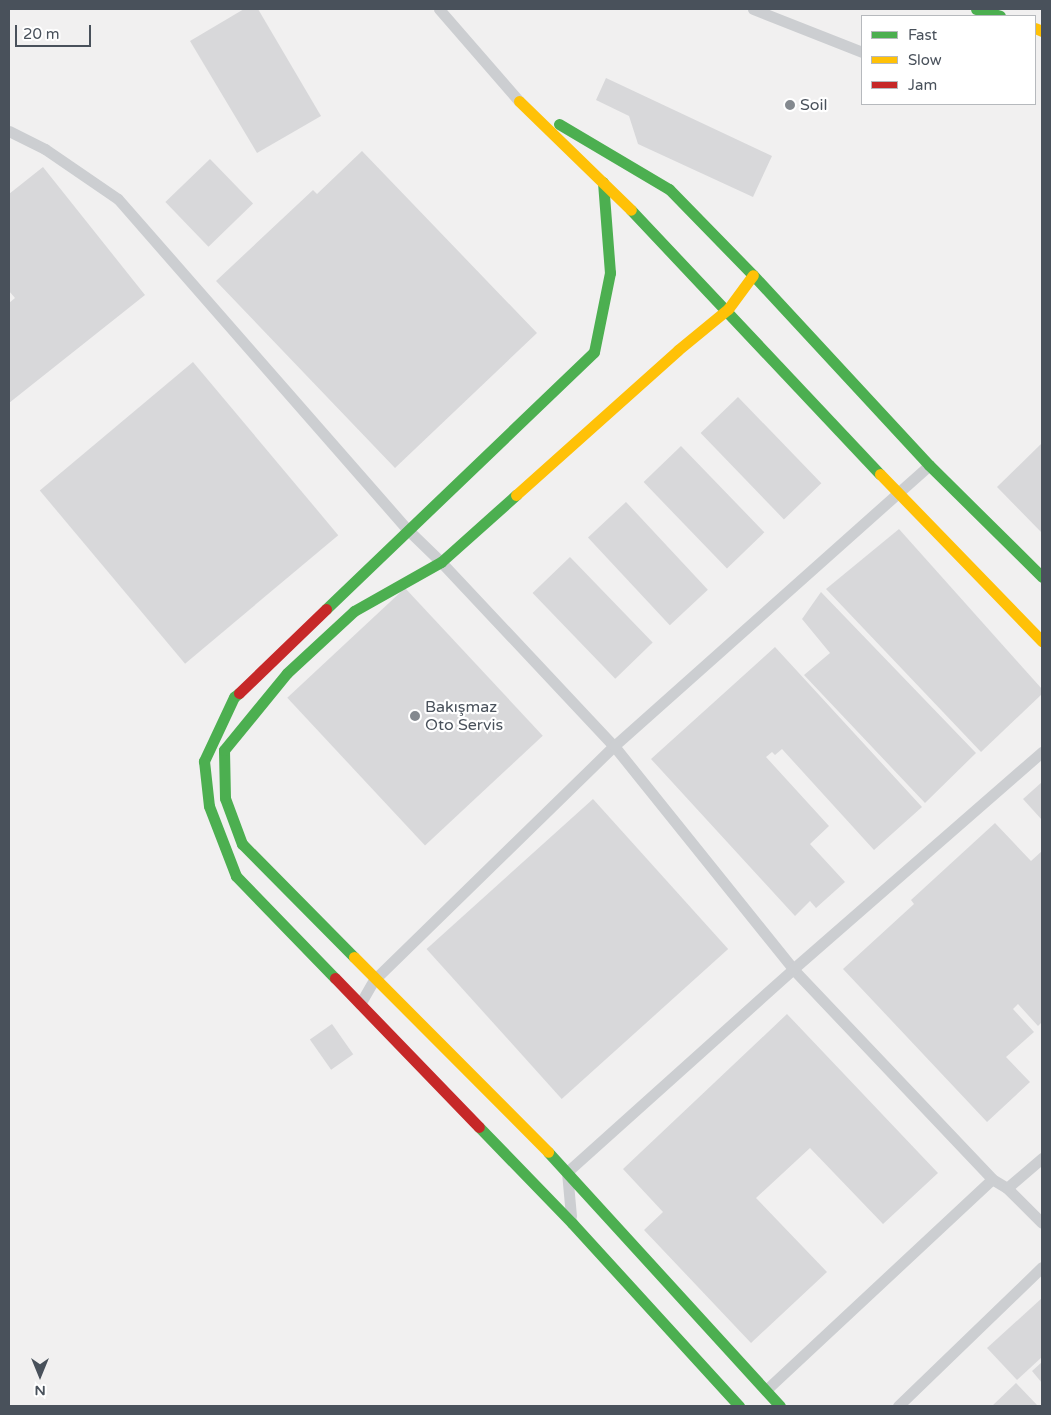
<!DOCTYPE html>
<meta charset="utf-8">
<style>
body{margin:0}
#map{position:relative;width:1051px;height:1415px;overflow:hidden;background:#f1f0f0;font-family:"Varela Round",sans-serif}
div>[style]{position:absolute}
.building>*{inset:0;background:#d8d8da;transform-origin:0 0}
.lane>*{height:11px;margin:-5.5px;padding:0 5.5px;transform-origin:5.5px;border-radius:5.5px;background:#ccced1}
.fast>*{height:11px;margin:-5.5px;padding:0 5.5px;transform-origin:5.5px;border-radius:5.5px;background:#4caf50}
.slow>*{height:11px;margin:-5.5px;padding:0 5.5px;transform-origin:5.5px;border-radius:5.5px;background:#ffc107}
.jam>*{height:11px;margin:-5.5px;padding:0 5.5px;transform-origin:5.5px;border-radius:5.5px;background:#c62828}
.dots>*{width:14px;height:14px;translate:-50% -50%;box-sizing:border-box;border:2px solid #fff;border-radius:50%}
span{translate:-50% -50%;white-space:nowrap;text-align:center;line-height:1.15;-webkit-text-stroke:4.5px #fff;paint-order:stroke}
.poi-label{font-size:16px;color:#49515b}
.left{translate:0 -50%;text-align:left}
.frame{position:absolute;inset:0;border:10px solid #49515b;pointer-events:none}
.legend{position:absolute;left:861px;top:15px;width:175px;height:90px;box-sizing:border-box;background:#fff;border:1px solid #b6b9bd;margin:0;padding:6px 9px;list-style:none;font-size:15px;color:#49515b}
.legend li{display:flex;align-items:center;gap:10px;height:25px}
.legend b{width:25px;border:1px solid #b6b9bd}
.north{position:absolute;left:15px;top:1350px;width:50px;height:50px;-webkit-text-stroke:4px #fff;paint-order:stroke;rotate:180deg;font-size:14px;font-weight:700;line-height:20px;text-align:center;color:#49515b}
.north::after{content:'';display:block;margin:auto;width:18px;height:22px;background:#49515b;clip-path:polygon(50% 0,100% 100%,50% 72%,0 100%)}
.scale{position:absolute;left:15px;top:25px;width:76px;height:22px;box-sizing:border-box;border:2px solid #49515b;border-top:0;padding-left:6px;font-size:15px;line-height:18px;white-space:nowrap;color:#49515b;-webkit-text-stroke:4px #fff;paint-order:stroke}
</style>
<div id="map">
<div class="building">
<i style="clip-path:polygon(244px 9px,258px 9px,321px 116px,257px 153px,190px 41px)"></i>
<i style="clip-path:polygon(606px 78px,772px 156px,753px 197px,638px 144px,629px 116px,596px 100px)"></i>
<i style="clip-path:polygon(362px 151px,537px 333px,395px 468px,216px 281px,313px 190px,317px 194px)"></i>
<i style="left:210px;top:159px;width:62px;height:62px;rotate:46deg"></i>
<i style="clip-path:polygon(43px 167px,145px 295px,9px 403px,9px 303px,15px 298px,9px 291px,9px 194px)"></i>
<i style="left:193px;top:362px;width:226px;height:200px;rotate:50deg"></i>
<i style="left:738px;top:397px;width:120px;height:52px;rotate:46deg"></i>
<i style="clip-path:polygon(1042px 443px,1042px 533px,997px 487px)"></i>
<i style="left:681px;top:446px;width:120px;height:52px;rotate:46deg"></i>
<i style="left:626px;top:502px;width:120px;height:52px;rotate:47deg"></i>
<i style="clip-path:polygon(899px 529px,1042px 689px,1042px 694px,981px 752px,826px 589px)"></i>
<i style="left:570px;top:557px;width:119px;height:52px;rotate:46deg"></i>
<i style="left:405px;top:588px;width:202px;height:161px;rotate:47deg"></i>
<i style="clip-path:polygon(821px 592px,976px 753px,925px 803px,804px 675px,830px 653px,802px 619px)"></i>
<i style="clip-path:polygon(775px 647px,922px 807px,874px 850px,782px 749px,775px 755px,772px 752px,766px 757px,829px 826px,810px 844px,845px 882px,816px 908px,810px 901px,795px 916px,651px 759px)"></i>
<i style="clip-path:polygon(1042px 782px,1042px 820px,1023px 799px)"></i>
<i style="left:593px;top:799px;width:202px;height:224px;rotate:48deg"></i>
<i style="clip-path:polygon(995px 823px,1031px 861px,1042px 851px,1042px 1022px,1038px 1026px,1018px 1004px,1013px 1009px,1034px 1032px,1006px 1057px,1030px 1082px,987px 1122px,843px 969px,914px 904px,911px 900px)"></i>
<i style="clip-path:polygon(787px 1014px,938px 1173px,883px 1224px,810px 1148px,756px 1198px,827px 1272px,751px 1343px,644px 1230px,663px 1212px,623px 1169px)"></i>
<i style="left:332px;top:1024px;width:37px;height:27px;rotate:55deg"></i>
<i style="clip-path:polygon(1042px 1298px,1042px 1357px,1017px 1380px,987px 1348px)"></i>
<i style="clip-path:polygon(1042px 1362px,1042px 1383px,1032px 1371px)"></i>
<i style="clip-path:polygon(1016px 1383px,1038px 1406px,992px 1406px)"></i>
</div>
<div class="lane">
<i style="left:439px;top:9px;width:122px;rotate:49deg"></i>
<i style="left:753px;top:9px;width:117px;rotate:21.5deg"></i>
<i style="left:9px;top:131px;width:40px;rotate:26.6deg"></i>
<i style="left:45px;top:149px;width:88px;rotate:34.4deg"></i>
<i style="left:118px;top:199px;width:440px;rotate:48.8deg"></i>
<i style="left:408px;top:530px;width:46px;rotate:44.1deg"></i>
<i style="left:441px;top:562px;width:253px;rotate:46.8deg"></i>
<i style="left:614px;top:746px;width:286px;rotate:51.2deg"></i>
<i style="left:793px;top:969px;width:289px;rotate:46.5deg"></i>
<i style="left:992px;top:1179px;width:17px;rotate:31deg"></i>
<i style="left:1007px;top:1188px;width:49px;rotate:45deg"></i>
<i style="left:360px;top:1004px;width:28px;rotate:-60deg"></i>
<i style="left:374px;top:980px;width:335px;rotate:-44.3deg"></i>
<i style="left:614px;top:746px;width:422px;rotate:-41.7deg"></i>
<i style="left:1007px;top:1188px;width:46px;rotate:-40.6deg"></i>
<i style="left:571px;top:1216px;width:44px;rotate:-95.2deg"></i>
<i style="left:567px;top:1172px;width:304px;rotate:-41.9deg"></i>
<i style="left:793px;top:969px;width:330px;rotate:-41.1deg"></i>
<i style="left:766px;top:1390px;width:309px;rotate:-43deg"></i>
<i style="left:898px;top:1406px;width:200px;rotate:-44deg"></i>
</div>
<div class="fast">
<i style="left:976px;top:9px;width:25px;rotate:16deg"></i>
<i style="left:559px;top:124px;width:128px;rotate:30.6deg"></i>
<i style="left:669px;top:189px;width:120px;rotate:45.7deg"></i>
<i style="left:753px;top:275px;width:259px;rotate:47.2deg"></i>
<i style="left:929px;top:465px;width:159px;rotate:44.7deg"></i>
<i style="left:631px;top:210px;width:363px;rotate:46.7deg"></i>
<i style="left:326px;top:609px;width:371px;rotate:-43.8deg"></i>
<i style="left:594px;top:352px;width:81px;rotate:-78.6deg"></i>
<i style="left:610px;top:273px;width:91px;rotate:-94.4deg"></i>
<i style="left:239px;top:693px;width:6px;rotate:141deg"></i>
<i style="left:234px;top:697px;width:71px;rotate:115.1deg"></i>
<i style="left:204px;top:761px;width:45px;rotate:83.7deg"></i>
<i style="left:209px;top:806px;width:75px;rotate:68.9deg"></i>
<i style="left:236px;top:876px;width:142px;rotate:45.9deg"></i>
<i style="left:354px;top:957px;width:159px;rotate:-134.7deg"></i>
<i style="left:242px;top:844px;width:49px;rotate:-110.3deg"></i>
<i style="left:225px;top:798px;width:48px;rotate:-91.2deg"></i>
<i style="left:224px;top:750px;width:99px;rotate:-50.7deg"></i>
<i style="left:287px;top:673px;width:91px;rotate:-42.8deg"></i>
<i style="left:354px;top:611px;width:100px;rotate:-29.4deg"></i>
<i style="left:441px;top:562px;width:101px;rotate:-41.8deg"></i>
<i style="left:479px;top:1127px;width:134px;rotate:45.9deg"></i>
<i style="left:572px;top:1223px;width:248px;rotate:47.6deg"></i>
<i style="left:548px;top:1152px;width:344px;rotate:47.6deg"></i>
</div>
<div class="slow">
<i style="left:1035px;top:28px;width:8px;rotate:23deg"></i>
<i style="left:519px;top:101px;width:156px;rotate:44.2deg"></i>
<i style="left:880px;top:474px;width:233px;rotate:45.9deg"></i>
<i style="left:516px;top:495px;width:217px;rotate:-41.8deg"></i>
<i style="left:678px;top:350px;width:65px;rotate:-39.4deg"></i>
<i style="left:728px;top:309px;width:42px;rotate:-53.7deg"></i>
<i style="left:354px;top:957px;width:275px;rotate:45.1deg"></i>
</div>
<div class="jam">
<i style="left:239px;top:693px;width:121px;rotate:-44deg"></i>
<i style="left:335px;top:978px;width:207px;rotate:46deg"></i>
</div>
<div class="dots">
<i style="left:790px;top:105px;background:#84898f"></i>
<i style="left:415px;top:716px;background:#84898f"></i>
</div>
<div class="poi-label">
<span class="left" style="left:800px;top:105px">Soil</span>
<span class="left" style="left:425px;top:716px">Bakışmaz<br>Oto Servis</span>
</div>
<div class="frame"></div>
<ul class="legend">
<li><b style="height:6px;background:#4caf50"></b>Fast</li>
<li><b style="height:6px;background:#ffc107"></b>Slow</li>
<li><b style="height:6px;background:#c62828"></b>Jam</li>
</ul>
<div class="north">N</div>
<div class="scale">20 m</div>
</div>
